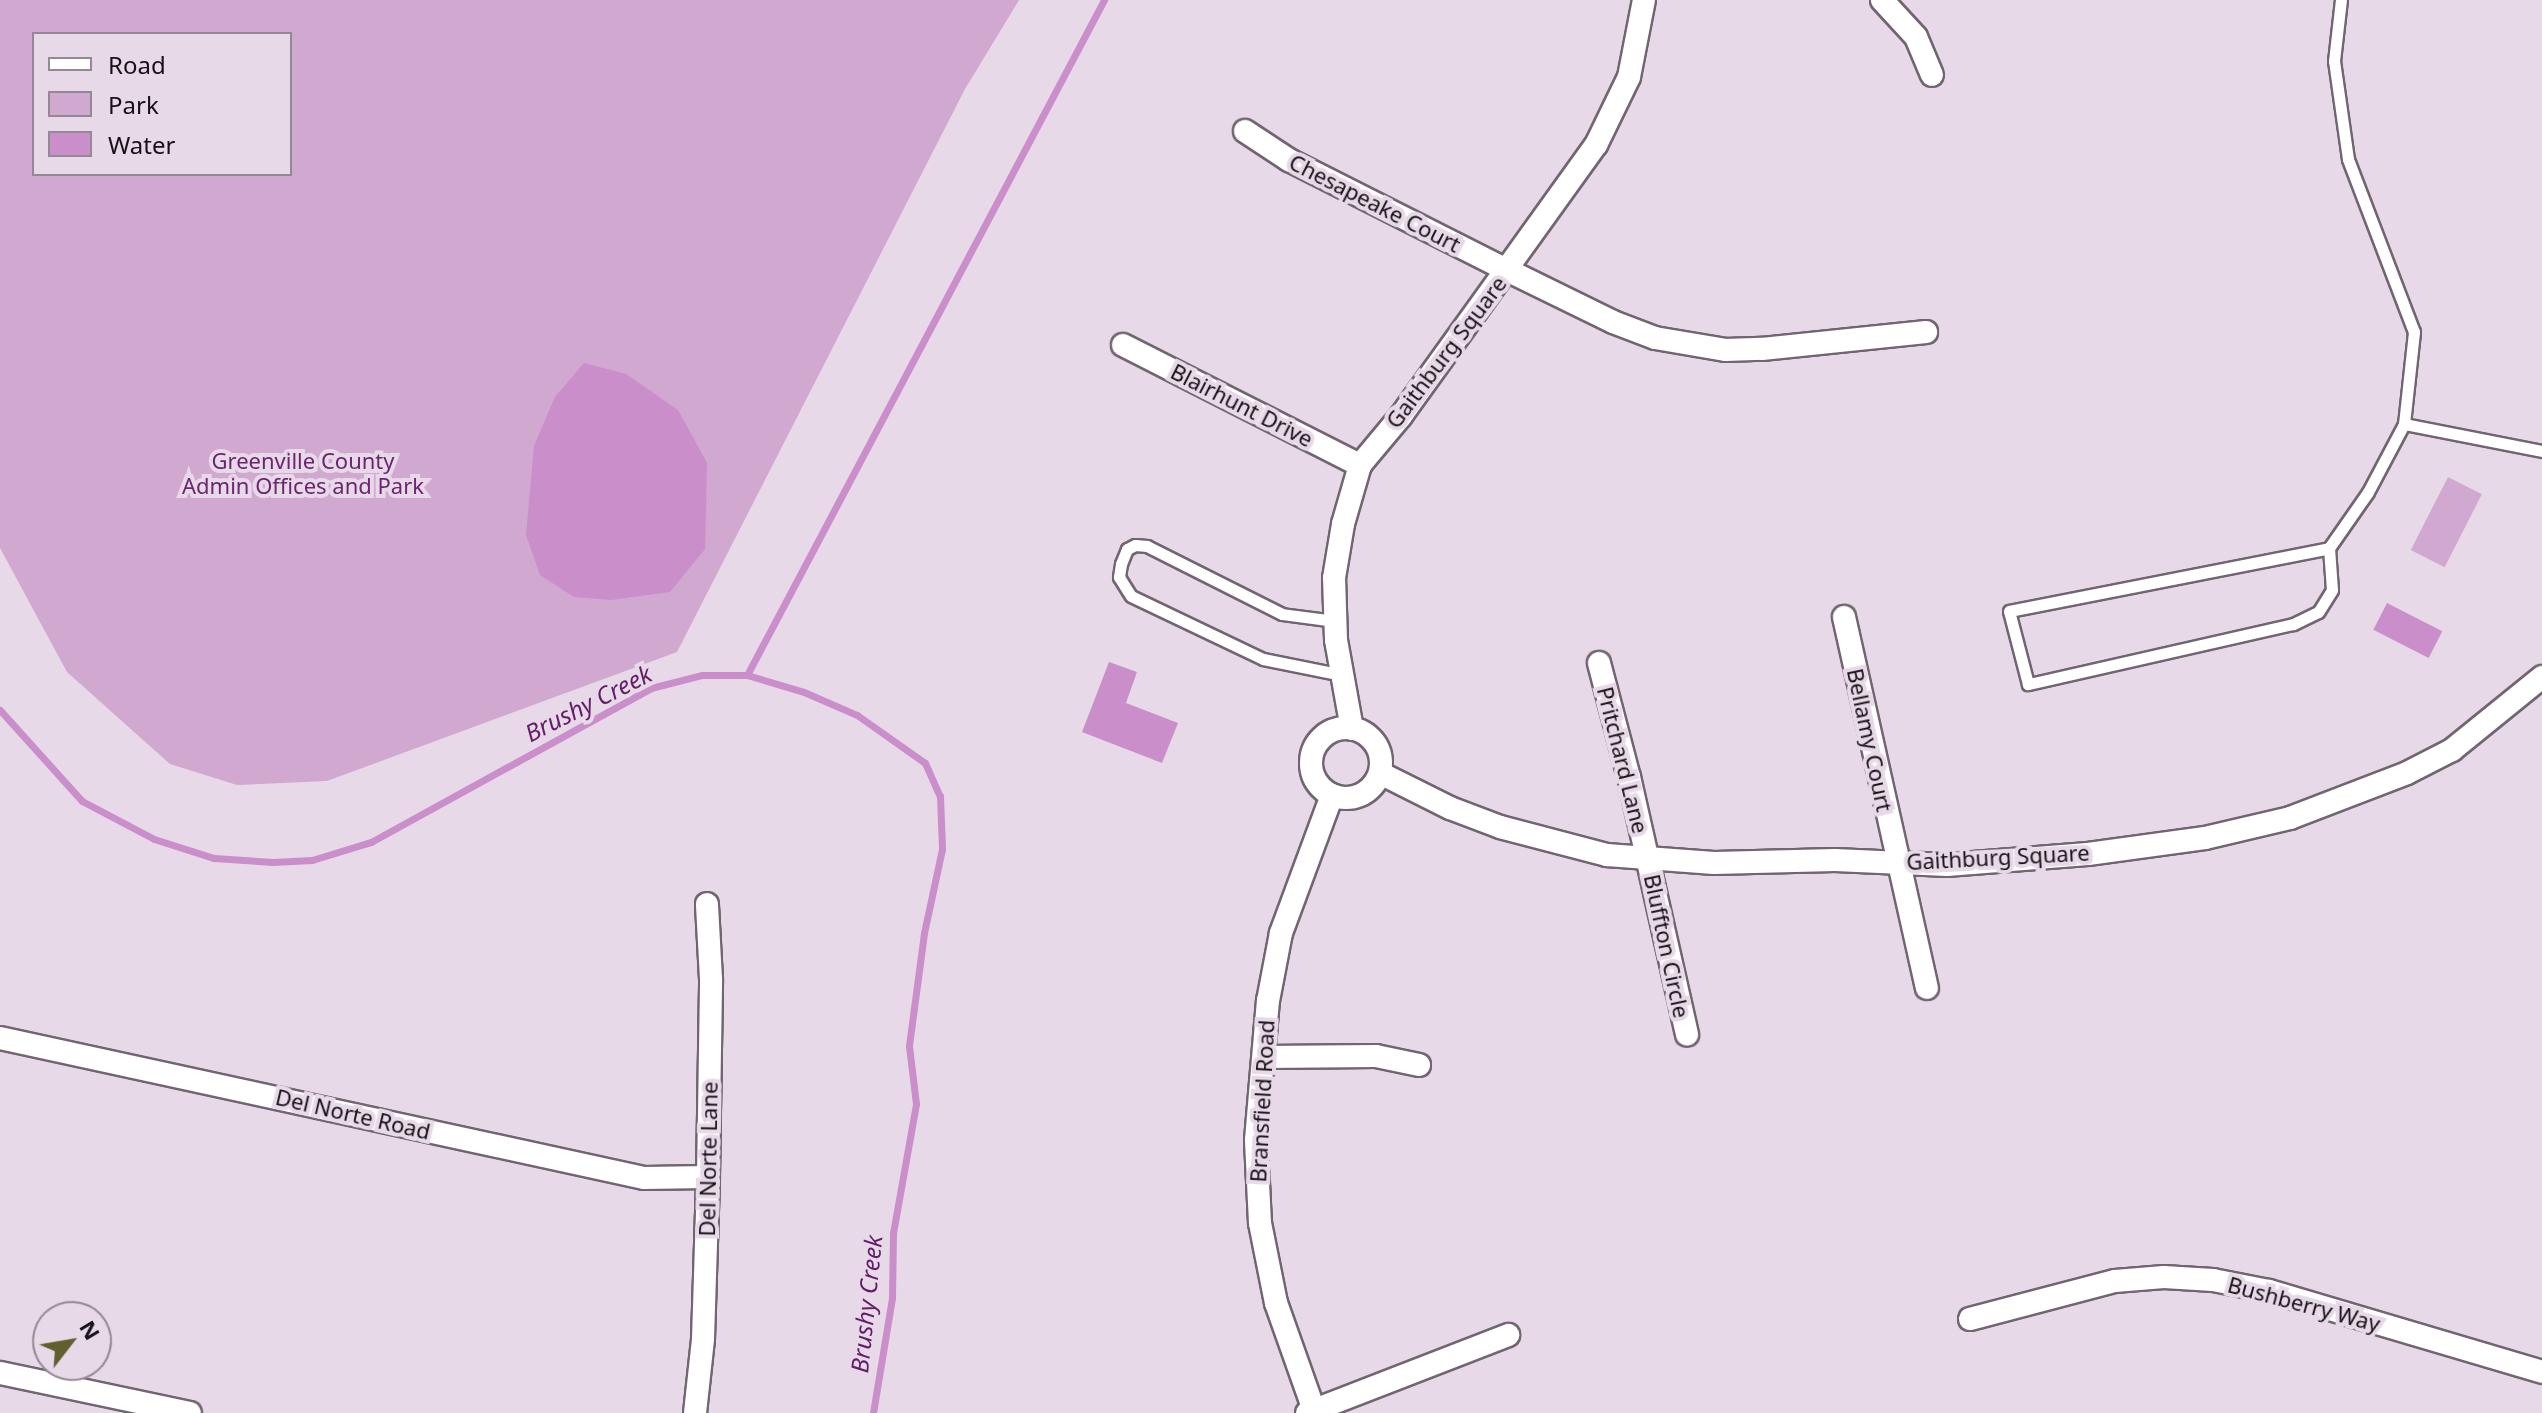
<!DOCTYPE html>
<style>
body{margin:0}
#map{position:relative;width:2542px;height:1413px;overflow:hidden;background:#e7d9e7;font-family:"Noto Sans",sans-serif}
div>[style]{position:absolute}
.green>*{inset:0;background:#d0a8d0;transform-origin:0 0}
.water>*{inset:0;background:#ca8ecb;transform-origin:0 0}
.stream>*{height:7px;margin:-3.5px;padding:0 3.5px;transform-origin:3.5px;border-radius:3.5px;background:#ca8ecb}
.roads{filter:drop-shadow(2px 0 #716571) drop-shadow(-2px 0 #716571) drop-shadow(0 2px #716571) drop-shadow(0 -2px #716571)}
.service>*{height:11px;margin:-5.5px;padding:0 5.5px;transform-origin:5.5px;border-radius:5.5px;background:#fff}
.minor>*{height:22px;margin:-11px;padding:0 11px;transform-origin:11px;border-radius:11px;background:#fff}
.minor>.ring{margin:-11px;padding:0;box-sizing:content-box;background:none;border:22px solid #fff;border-radius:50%}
span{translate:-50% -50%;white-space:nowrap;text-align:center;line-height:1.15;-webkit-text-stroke:8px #e7d9e7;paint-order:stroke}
.street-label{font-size:22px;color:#161116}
.park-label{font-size:22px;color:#6c256f}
.water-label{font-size:24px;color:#631c67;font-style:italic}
.legend{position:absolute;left:32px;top:32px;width:260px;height:144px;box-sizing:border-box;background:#e7d9e7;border:2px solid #938993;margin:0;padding:10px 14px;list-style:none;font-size:24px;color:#161116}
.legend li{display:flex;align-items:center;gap:16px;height:40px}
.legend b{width:40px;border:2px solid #938993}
.north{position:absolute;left:32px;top:1301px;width:80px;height:80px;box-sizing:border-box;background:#e7d9e7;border:2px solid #938993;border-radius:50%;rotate:59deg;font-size:22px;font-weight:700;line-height:32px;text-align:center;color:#161116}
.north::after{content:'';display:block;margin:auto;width:28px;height:36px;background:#5f602d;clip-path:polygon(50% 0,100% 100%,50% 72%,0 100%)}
</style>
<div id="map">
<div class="green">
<i style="clip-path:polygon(evenodd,0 0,1019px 0,965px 89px,677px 652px,327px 781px,237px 785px,170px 764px,67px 672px,0 548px,0 0,34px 34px,290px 34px,290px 174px,34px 174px,34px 34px)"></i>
<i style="left:2448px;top:477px;width:38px;height:82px;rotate:27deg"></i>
</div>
<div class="water">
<i style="clip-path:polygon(584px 363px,626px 374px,678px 410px,707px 463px,705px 549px,670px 592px,611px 600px,574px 597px,540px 575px,526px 535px,534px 446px,555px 397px)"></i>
<i style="left:2387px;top:603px;width:62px;height:30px;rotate:27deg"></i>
<i style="clip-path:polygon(1109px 662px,1137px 672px,1126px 703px,1178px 723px,1162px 763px,1082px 732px)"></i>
</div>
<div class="stream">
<i style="left:747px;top:675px;width:764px;rotate:-62.13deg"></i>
<i style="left:0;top:710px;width:122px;rotate:48deg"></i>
<i style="left:82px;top:801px;width:81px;rotate:27.8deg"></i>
<i style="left:154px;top:839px;width:63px;rotate:17.6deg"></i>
<i style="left:214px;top:858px;width:59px;rotate:3.9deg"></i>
<i style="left:273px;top:862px;width:39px;rotate:-3deg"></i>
<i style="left:312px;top:860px;width:62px;rotate:-17deg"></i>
<i style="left:371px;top:842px;width:320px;rotate:-28.8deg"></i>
<i style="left:651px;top:688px;width:53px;rotate:-14.3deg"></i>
<i style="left:702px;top:675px;width:45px"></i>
<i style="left:747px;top:675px;width:59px;rotate:16.6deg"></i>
<i style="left:804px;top:692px;width:58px;rotate:23.5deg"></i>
<i style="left:857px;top:715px;width:83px;rotate:35.2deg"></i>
<i style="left:925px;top:763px;width:36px;rotate:66deg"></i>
<i style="left:940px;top:796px;width:53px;rotate:87.8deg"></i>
<i style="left:942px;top:849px;width:86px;rotate:102.1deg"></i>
<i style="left:924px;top:933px;width:114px;rotate:97.6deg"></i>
<i style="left:909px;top:1046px;width:58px;rotate:83.1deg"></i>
<i style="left:916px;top:1104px;width:131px;rotate:100.1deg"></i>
<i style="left:893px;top:1233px;width:65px;rotate:90.9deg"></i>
<i style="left:892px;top:1298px;width:117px;rotate:99.4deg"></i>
</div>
<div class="roads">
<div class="service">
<i style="left:2404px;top:424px;width:141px;rotate:11.1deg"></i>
<i style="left:2329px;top:548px;width:42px;rotate:85.9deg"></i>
<i style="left:2332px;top:590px;width:26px;rotate:122deg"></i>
<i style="left:2318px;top:612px;width:28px;rotate:154deg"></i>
<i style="left:2293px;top:624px;width:272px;rotate:167.2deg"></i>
<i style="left:2028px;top:684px;width:75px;rotate:-104.6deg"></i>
<i style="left:2009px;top:611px;width:326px;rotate:-11.1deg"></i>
<i style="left:2329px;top:548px;width:68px;rotate:-55.1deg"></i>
<i style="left:2368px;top:492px;width:77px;rotate:-62.1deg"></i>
<i style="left:2404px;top:424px;width:93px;rotate:-83.8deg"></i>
<i style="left:2414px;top:332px;width:185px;rotate:-110.9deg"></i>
<i style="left:2348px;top:159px;width:99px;rotate:-98.1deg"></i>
<i style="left:2334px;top:61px;width:61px;rotate:-83.5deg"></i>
<i style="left:1335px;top:621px;width:53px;rotate:-172.5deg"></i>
<i style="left:1282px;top:614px;width:151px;rotate:-153.3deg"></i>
<i style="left:1147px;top:546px;width:12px;rotate:-175deg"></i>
<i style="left:1135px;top:545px;width:9px;rotate:153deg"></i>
<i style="left:1127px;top:549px;width:16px;rotate:112deg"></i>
<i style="left:1121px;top:564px;width:13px;rotate:99deg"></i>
<i style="left:1119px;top:577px;width:22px;rotate:58deg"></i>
<i style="left:1131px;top:596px;width:146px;rotate:25.5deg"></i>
<i style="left:1263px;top:659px;width:81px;rotate:11.4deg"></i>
</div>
<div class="minor">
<i style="left:1882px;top:0;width:50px;rotate:47.4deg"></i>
<i style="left:1916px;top:37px;width:41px;rotate:67.2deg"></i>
<i style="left:1245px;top:131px;width:53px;rotate:33.4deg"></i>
<i style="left:1289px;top:160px;width:244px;rotate:26.8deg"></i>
<i style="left:1507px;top:270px;width:118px;rotate:26.1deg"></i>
<i style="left:1613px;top:322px;width:45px;rotate:20.9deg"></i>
<i style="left:1655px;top:338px;width:71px;rotate:9.7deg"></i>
<i style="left:1725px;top:350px;width:37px;rotate:-2deg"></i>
<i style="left:1762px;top:349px;width:165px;rotate:-5.9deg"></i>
<i style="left:1123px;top:345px;width:266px;rotate:26.9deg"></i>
<i style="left:1844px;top:617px;width:380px;rotate:77.4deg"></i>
<i style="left:1599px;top:663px;width:118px;rotate:75.3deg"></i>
<i style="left:1629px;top:777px;width:264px;rotate:77.3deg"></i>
<i class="ring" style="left:1311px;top:728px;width:48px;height:48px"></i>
<i style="left:1352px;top:729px;width:90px;rotate:-100.2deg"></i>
<i style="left:1336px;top:640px;width:62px;rotate:-91.8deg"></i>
<i style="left:1334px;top:578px;width:55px;rotate:-80.5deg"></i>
<i style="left:1343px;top:524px;width:61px;rotate:-73.9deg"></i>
<i style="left:1360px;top:465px;width:64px;rotate:-50.1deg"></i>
<i style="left:1401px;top:416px;width:334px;rotate:-54.3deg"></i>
<i style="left:1596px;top:145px;width:76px;rotate:-64.1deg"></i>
<i style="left:1629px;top:77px;width:78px;rotate:-79deg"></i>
<i style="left:1380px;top:773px;width:78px;rotate:26.6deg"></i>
<i style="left:1450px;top:808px;width:53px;rotate:20.8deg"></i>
<i style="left:1500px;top:827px;width:111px;rotate:14.7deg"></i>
<i style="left:1607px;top:855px;width:107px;rotate:4.3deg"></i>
<i style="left:1714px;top:863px;width:121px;rotate:-1.4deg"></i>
<i style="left:1835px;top:860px;width:112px;rotate:2.6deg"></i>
<i style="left:1947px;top:865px;width:141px;rotate:-4.5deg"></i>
<i style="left:2088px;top:854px;width:118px;rotate:-7.8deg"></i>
<i style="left:2205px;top:838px;width:87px;rotate:-13.2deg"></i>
<i style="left:2290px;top:818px;width:125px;rotate:-21deg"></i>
<i style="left:2407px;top:773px;width:51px;rotate:-27.1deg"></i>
<i style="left:2452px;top:750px;width:116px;rotate:-39deg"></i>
<i style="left:0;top:1038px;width:659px;rotate:12.26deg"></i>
<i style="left:644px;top:1178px;width:64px;rotate:-0.9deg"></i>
<i style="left:1264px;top:1057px;width:112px;rotate:-0.5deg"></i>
<i style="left:1376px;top:1056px;width:44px;rotate:11.8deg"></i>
<i style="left:1970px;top:1319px;width:150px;rotate:-14.7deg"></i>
<i style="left:2115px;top:1281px;width:49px;rotate:-4.7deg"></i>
<i style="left:2164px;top:1277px;width:49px;rotate:3.5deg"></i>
<i style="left:2213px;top:1280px;width:57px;rotate:11.1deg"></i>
<i style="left:2269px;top:1291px;width:285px;rotate:16.5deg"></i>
<i style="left:0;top:1373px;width:194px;rotate:11.9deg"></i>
<i style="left:695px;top:1413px;width:74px;rotate:-83.8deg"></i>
<i style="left:703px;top:1339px;width:162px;rotate:-88.2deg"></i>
<i style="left:708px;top:1177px;width:198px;rotate:-89.1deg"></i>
<i style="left:711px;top:979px;width:75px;rotate:-93.1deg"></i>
<i style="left:1307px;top:1413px;width:216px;rotate:-21.2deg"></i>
<i style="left:1315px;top:1413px;width:117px;rotate:-109.5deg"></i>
<i style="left:1276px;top:1303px;width:82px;rotate:-101.3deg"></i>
<i style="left:1260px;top:1223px;width:83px;rotate:-92.8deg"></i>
<i style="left:1256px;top:1140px;width:140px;rotate:-85.1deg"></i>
<i style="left:1268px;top:1001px;width:69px;rotate:-79.2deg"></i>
<i style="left:1281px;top:933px;width:147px;rotate:-69.7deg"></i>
</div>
</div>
<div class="street-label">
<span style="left:1375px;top:203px;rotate:27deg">Chesapeake Court</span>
<span style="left:1446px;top:352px;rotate:-53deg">Gaithburg Square</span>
<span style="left:1242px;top:405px;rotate:27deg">Blairhunt Drive</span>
<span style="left:1870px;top:740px;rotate:78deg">Bellamy Court</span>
<span style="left:1623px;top:760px;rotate:76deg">Pritchard Lane</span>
<span style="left:1998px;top:857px;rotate:-3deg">Gaithburg Square</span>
<span style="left:1667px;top:946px;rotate:78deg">Bluffton Circle</span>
<span style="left:1262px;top:1101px;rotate:-87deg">Bransfield Road</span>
<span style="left:353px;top:1114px;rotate:13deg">Del Norte Road</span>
<span style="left:708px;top:1159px;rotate:-89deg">Del Norte Lane</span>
<span style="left:2304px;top:1304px;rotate:15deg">Bushberry Way</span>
</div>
<div class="park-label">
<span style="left:303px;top:473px">Greenville County<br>Admin Offices and Park</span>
</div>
<div class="water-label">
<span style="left:588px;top:703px;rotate:-27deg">Brushy Creek</span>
<span style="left:866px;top:1304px;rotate:-84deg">Brushy Creek</span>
</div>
<ul class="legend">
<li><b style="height:10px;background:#fff"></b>Road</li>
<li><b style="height:22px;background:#d0a8d0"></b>Park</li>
<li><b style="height:22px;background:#ca8ecb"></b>Water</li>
</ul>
<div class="north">N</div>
</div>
